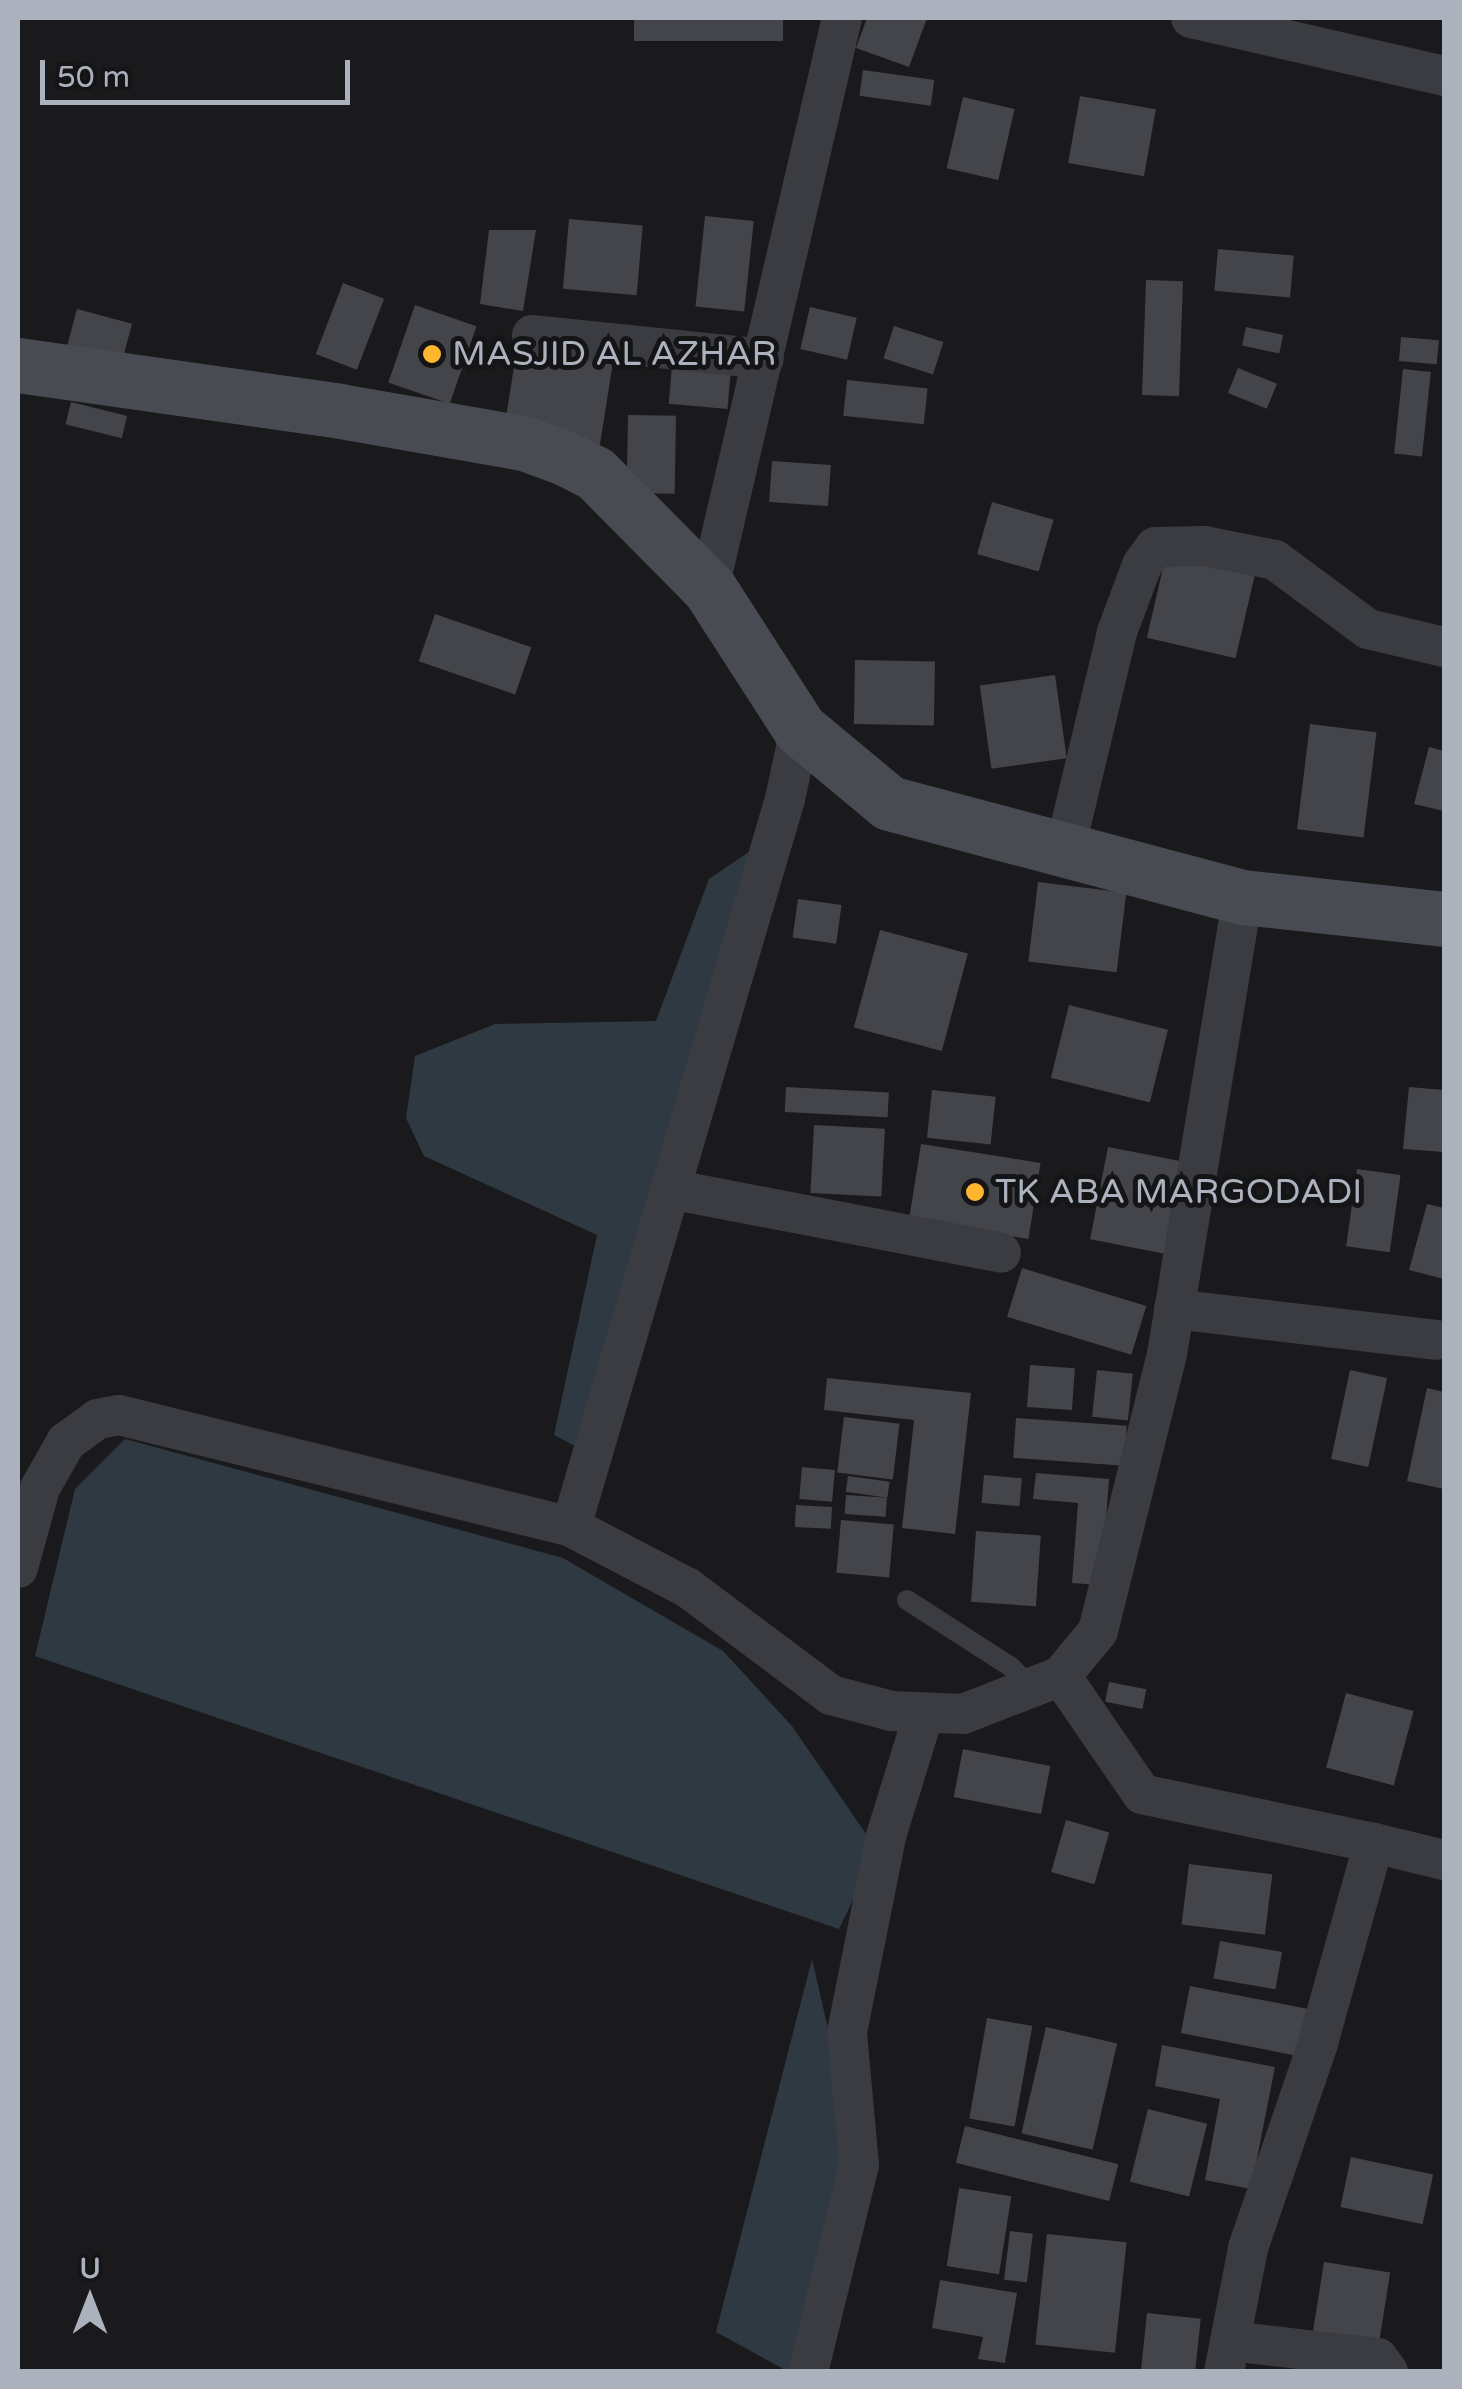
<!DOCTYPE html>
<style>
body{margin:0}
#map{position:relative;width:1462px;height:2389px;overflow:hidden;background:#1a1a1c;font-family:"Varela Round",sans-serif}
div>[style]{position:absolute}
.water>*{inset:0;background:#2e3942}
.building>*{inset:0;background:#44454a;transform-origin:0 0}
.lane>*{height:20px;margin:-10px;padding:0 10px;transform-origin:10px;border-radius:10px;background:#3a3c42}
.street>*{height:40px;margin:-20px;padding:0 20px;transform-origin:20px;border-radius:20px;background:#3a3c42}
.secondary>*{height:55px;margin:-27.5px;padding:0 27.5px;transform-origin:27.5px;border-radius:27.5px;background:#484b52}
.dots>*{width:28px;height:28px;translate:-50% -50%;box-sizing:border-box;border:5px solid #151517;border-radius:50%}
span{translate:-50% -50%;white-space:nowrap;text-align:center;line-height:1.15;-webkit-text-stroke:10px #151517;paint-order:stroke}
.poi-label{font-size:35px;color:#abb1bd}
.left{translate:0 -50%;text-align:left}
.frame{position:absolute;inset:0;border:20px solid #abb1bd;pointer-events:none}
.north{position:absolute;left:40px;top:2249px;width:100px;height:100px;-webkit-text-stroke:8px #151517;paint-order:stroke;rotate:0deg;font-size:28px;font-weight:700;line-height:40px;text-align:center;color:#abb1bd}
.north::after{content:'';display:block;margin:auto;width:35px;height:45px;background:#abb1bd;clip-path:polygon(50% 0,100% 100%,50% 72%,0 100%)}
.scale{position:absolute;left:40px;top:60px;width:310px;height:45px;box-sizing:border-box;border:5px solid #abb1bd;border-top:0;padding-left:12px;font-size:30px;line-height:35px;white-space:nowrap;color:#abb1bd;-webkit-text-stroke:8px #151517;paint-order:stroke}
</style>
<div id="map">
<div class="water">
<i style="clip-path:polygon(750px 851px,575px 1446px,554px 1435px,597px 1235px,424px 1156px,406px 1118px,415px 1056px,495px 1024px,656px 1021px,709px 879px)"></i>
<i style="clip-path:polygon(125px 1439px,563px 1558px,723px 1651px,792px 1726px,877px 1850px,839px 1929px,35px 1656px,75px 1489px)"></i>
<i style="clip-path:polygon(812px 1959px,857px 2155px,801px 2371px,787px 2371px,716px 2332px)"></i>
</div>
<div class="building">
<i style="left:634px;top:18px;width:149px;height:23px"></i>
<i style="clip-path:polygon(867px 18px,927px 18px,909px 67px,856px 48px)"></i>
<i style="left:863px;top:70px;width:72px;height:26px;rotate:8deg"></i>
<i style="left:1080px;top:96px;width:77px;height:68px;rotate:10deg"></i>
<i style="left:963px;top:97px;width:53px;height:73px;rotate:13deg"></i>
<i style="left:705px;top:216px;width:49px;height:91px;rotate:6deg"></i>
<i style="left:569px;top:219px;width:74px;height:70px;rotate:5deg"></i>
<i style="clip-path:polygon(489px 230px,536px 230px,523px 311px,480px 304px)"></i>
<i style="left:1218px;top:249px;width:76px;height:42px;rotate:5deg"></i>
<i style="left:1146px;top:280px;width:37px;height:115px;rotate:2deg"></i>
<i style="left:343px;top:283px;width:44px;height:76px;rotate:21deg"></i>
<i style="left:415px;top:305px;width:65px;height:82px;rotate:19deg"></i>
<i style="left:810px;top:307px;width:48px;height:43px;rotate:13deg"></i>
<i style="left:77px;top:309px;width:57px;height:45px;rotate:15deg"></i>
<i style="left:894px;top:326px;width:52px;height:34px;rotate:18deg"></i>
<i style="left:1246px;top:327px;width:38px;height:19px;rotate:12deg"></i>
<i style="left:1401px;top:337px;width:38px;height:24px;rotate:5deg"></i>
<i style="left:517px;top:348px;width:97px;height:85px;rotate:9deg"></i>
<i style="left:672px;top:366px;width:59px;height:38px;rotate:5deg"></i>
<i style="left:1238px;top:368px;width:42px;height:27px;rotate:22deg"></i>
<i style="left:1403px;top:369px;width:28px;height:85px;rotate:6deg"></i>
<i style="left:847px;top:380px;width:81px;height:36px;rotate:6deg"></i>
<i style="left:71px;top:402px;width:58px;height:23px;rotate:14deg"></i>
<i style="left:628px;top:415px;width:48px;height:78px;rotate:1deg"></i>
<i style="left:772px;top:461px;width:59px;height:41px;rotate:4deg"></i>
<i style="left:992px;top:502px;width:64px;height:54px;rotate:16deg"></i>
<i style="left:1166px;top:555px;width:91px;height:85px;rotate:13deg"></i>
<i style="left:435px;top:614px;width:102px;height:50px;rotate:19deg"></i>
<i style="left:855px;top:660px;width:80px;height:64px;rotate:1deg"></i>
<i style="left:1055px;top:675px;width:84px;height:76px;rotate:82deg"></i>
<i style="left:1310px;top:724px;width:67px;height:106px;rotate:7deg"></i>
<i style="clip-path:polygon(1429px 747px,1444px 751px,1444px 811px,1414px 804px)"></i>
<i style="left:1038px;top:882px;width:89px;height:80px;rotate:7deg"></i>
<i style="left:798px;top:899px;width:44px;height:39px;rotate:8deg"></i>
<i style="left:880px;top:930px;width:91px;height:101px;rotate:15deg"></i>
<i style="left:1069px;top:1005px;width:102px;height:75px;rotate:14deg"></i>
<i style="left:786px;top:1087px;width:103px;height:25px;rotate:3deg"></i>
<i style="clip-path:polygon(1409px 1087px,1444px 1090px,1444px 1152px,1403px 1149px)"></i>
<i style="left:932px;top:1090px;width:64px;height:48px;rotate:6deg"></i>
<i style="left:814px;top:1125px;width:71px;height:68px;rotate:3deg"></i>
<i style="left:921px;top:1144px;width:121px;height:77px;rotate:9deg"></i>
<i style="left:1108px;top:1147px;width:84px;height:94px;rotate:11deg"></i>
<i style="left:1357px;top:1169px;width:44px;height:78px;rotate:8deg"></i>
<i style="clip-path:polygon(1427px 1204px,1444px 1208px,1444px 1279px,1409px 1270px)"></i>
<i style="left:1022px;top:1268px;width:130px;height:51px;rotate:17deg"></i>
<i style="left:1030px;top:1365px;width:45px;height:42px;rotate:4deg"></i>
<i style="left:1097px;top:1370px;width:36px;height:47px;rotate:6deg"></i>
<i style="left:1350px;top:1370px;width:38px;height:91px;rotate:12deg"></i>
<i style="clip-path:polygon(827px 1378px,971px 1393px,955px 1534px,902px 1528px,914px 1420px,824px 1410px)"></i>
<i style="clip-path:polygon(1427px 1388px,1444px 1392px,1444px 1489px,1407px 1481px)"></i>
<i style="left:844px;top:1417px;width:56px;height:56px;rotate:7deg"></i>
<i style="left:1016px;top:1418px;width:111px;height:40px;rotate:4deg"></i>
<i style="left:802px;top:1467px;width:33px;height:32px;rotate:5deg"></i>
<i style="clip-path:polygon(1036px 1473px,1109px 1479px,1101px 1585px,1072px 1583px,1078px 1503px,1033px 1499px)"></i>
<i style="left:984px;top:1475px;width:38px;height:28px;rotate:5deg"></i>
<i style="left:848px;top:1476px;width:42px;height:16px;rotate:8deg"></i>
<i style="left:846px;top:1495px;width:41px;height:19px;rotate:4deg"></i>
<i style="left:796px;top:1505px;width:36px;height:22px;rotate:3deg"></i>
<i style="left:841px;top:1520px;width:53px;height:53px;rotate:5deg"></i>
<i style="left:976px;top:1531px;width:65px;height:71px;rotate:4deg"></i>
<i style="left:1109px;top:1682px;width:38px;height:20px;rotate:11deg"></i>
<i style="left:1346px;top:1693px;width:70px;height:77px;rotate:15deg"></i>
<i style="left:963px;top:1749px;width:89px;height:49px;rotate:11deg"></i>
<i style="left:1066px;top:1820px;width:45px;height:54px;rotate:16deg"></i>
<i style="left:1189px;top:1864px;width:84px;height:61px;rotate:7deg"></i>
<i style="left:1220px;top:1941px;width:63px;height:38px;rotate:10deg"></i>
<i style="left:1190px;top:1986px;width:126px;height:48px;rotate:11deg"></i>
<i style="left:987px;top:2018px;width:46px;height:102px;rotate:10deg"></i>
<i style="left:1046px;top:2027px;width:73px;height:109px;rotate:13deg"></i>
<i style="clip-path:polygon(1162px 2045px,1275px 2067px,1251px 2189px,1205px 2180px,1220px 2099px,1155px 2086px)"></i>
<i style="left:1148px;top:2109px;width:61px;height:75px;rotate:14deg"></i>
<i style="left:965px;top:2126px;width:158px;height:38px;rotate:14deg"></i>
<i style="left:1351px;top:2157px;width:84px;height:51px;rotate:12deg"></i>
<i style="left:959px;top:2188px;width:53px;height:79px;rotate:9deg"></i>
<i style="left:1010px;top:2231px;width:23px;height:49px;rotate:7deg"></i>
<i style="left:1047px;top:2234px;width:80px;height:111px;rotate:6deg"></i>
<i style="left:1324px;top:2262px;width:67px;height:74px;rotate:9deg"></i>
<i style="clip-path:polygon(940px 2280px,1017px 2293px,1005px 2363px,978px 2359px,983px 2337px,932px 2328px)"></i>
<i style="left:1147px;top:2313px;width:54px;height:59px;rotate:6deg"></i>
</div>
<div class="lane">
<i style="left:907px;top:1600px;width:124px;rotate:32.8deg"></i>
<i style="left:1011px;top:1667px;width:29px;rotate:46deg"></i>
</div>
<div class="street">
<i style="left:1191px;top:18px;width:260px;rotate:12.9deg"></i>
<i style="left:532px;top:335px;width:233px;rotate:5.9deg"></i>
<i style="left:709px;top:588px;width:585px;rotate:-76.87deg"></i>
<i style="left:1065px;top:849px;width:223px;rotate:-76.5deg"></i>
<i style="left:1117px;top:632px;width:72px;rotate:-69.5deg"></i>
<i style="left:1142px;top:565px;width:22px;rotate:-54deg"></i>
<i style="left:1155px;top:547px;width:50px;rotate:-1.1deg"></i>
<i style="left:1205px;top:546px;width:71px;rotate:11.3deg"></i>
<i style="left:1275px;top:560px;width:116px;rotate:36.6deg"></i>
<i style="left:1368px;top:629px;width:78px;rotate:13.3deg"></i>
<i style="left:670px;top:1189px;width:337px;rotate:10.9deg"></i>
<i style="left:1174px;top:1309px;width:264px;rotate:6.7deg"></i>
<i style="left:571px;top:1527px;width:759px;rotate:-73.62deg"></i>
<i style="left:785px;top:799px;width:72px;rotate:-77.9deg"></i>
<i style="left:18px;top:1568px;width:83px;rotate:-74.6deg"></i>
<i style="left:40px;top:1488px;width:53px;rotate:-60.5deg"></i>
<i style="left:66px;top:1442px;width:39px;rotate:-36deg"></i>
<i style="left:98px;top:1419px;width:21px;rotate:-11deg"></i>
<i style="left:119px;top:1415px;width:466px;rotate:13.9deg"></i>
<i style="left:571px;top:1527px;width:132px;rotate:27.5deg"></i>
<i style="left:688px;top:1588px;width:179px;rotate:36.8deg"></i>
<i style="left:831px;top:1695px;width:62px;rotate:14.9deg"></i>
<i style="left:891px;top:1711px;width:72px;rotate:2.4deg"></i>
<i style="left:963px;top:1714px;width:105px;rotate:-21.2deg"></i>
<i style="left:1374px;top:1843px;width:72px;rotate:13.7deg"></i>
<i style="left:1230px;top:2341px;width:149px;rotate:6.6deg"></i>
<i style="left:1378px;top:2358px;width:17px;rotate:54deg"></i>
<i style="left:808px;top:2372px;width:213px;rotate:-76.2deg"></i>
<i style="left:859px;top:2165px;width:134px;rotate:-95.2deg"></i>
<i style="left:847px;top:2032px;width:200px;rotate:-78.7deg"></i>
<i style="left:886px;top:1836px;width:129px;rotate:-72.8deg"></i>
<i style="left:1224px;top:2372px;width:126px;rotate:-79deg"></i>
<i style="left:1248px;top:2248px;width:217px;rotate:-71.1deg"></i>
<i style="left:1318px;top:2043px;width:208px;rotate:-74.4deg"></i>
<i style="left:1374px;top:1843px;width:237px;rotate:-168.1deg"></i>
<i style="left:1142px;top:1794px;width:143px;rotate:-124.5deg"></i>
<i style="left:1061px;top:1676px;width:58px;rotate:-50.6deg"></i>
<i style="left:1098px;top:1631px;width:285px;rotate:-76deg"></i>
<i style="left:1167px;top:1354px;width:463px;rotate:-80.6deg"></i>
</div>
<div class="secondary">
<i style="left:18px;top:365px;width:325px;rotate:8.1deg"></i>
<i style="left:340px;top:411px;width:187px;rotate:9.9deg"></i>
<i style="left:524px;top:443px;width:44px;rotate:20.1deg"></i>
<i style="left:565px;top:458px;width:34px;rotate:27deg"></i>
<i style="left:595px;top:473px;width:162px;rotate:45.3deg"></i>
<i style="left:709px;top:588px;width:168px;rotate:57.2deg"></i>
<i style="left:800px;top:729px;width:116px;rotate:39.7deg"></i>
<i style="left:889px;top:803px;width:366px;rotate:14.9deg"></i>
<i style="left:1243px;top:897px;width:202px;rotate:6.2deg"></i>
</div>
<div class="dots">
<i style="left:432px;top:354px;background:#ffb62f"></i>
<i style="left:975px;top:1192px;background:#ffb62f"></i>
</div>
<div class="poi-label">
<span class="left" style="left:452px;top:354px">MASJID AL AZHAR</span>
<span class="left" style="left:995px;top:1192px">TK ABA MARGODADI</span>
</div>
<div class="frame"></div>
<div class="north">U</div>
<div class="scale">50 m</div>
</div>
